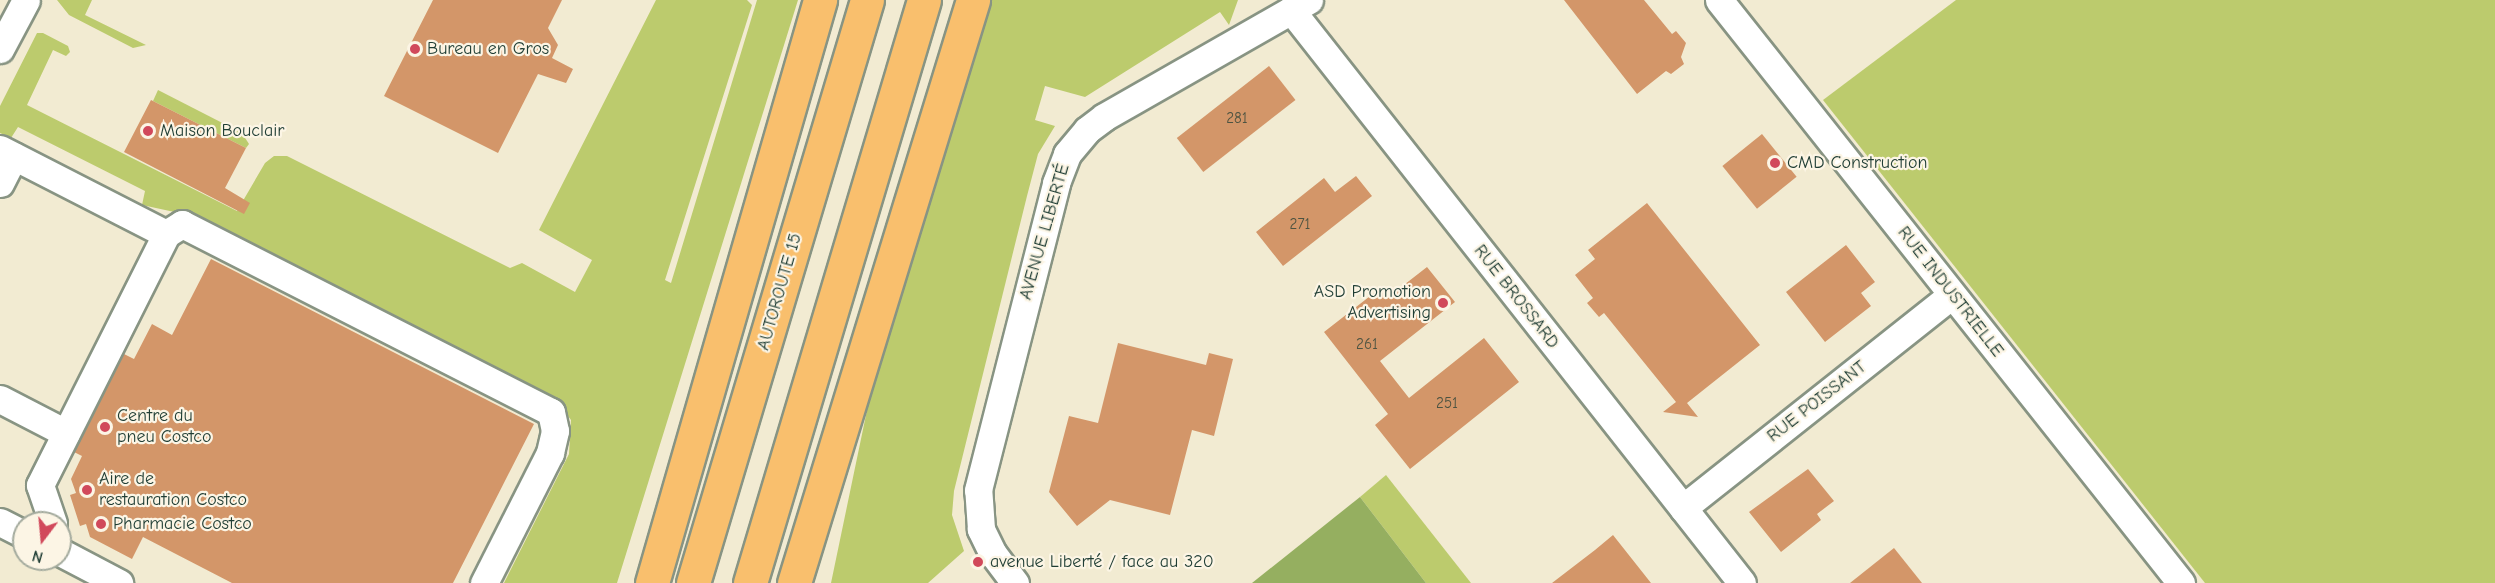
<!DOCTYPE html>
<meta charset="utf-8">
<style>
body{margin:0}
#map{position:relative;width:2495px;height:583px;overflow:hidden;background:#f2ebd2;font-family:"Comic Neue",sans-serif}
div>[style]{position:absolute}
.green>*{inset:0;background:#bccb6d}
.forest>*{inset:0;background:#95af60}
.building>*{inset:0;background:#d39669;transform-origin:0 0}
.roads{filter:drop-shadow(2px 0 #889483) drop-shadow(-2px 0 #889483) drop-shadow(0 2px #889483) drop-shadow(0 -2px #889483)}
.minor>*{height:27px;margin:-13.5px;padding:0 13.5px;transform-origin:13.5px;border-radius:13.5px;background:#fff}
.highway>*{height:33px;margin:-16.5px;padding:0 16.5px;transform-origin:16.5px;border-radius:16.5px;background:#f9bf6d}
.dots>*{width:16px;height:16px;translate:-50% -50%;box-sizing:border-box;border:3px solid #fcf5e5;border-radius:50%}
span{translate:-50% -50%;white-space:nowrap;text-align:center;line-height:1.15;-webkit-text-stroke:4.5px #fcf5e5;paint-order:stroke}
.number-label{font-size:15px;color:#4c5341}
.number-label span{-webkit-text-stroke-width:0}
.poi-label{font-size:18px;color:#1f3d34}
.left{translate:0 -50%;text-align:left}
.right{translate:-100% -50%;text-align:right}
.street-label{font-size:18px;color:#1f3d34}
.north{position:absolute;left:12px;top:511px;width:60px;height:60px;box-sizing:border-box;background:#fcf5e5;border:2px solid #a4ab9e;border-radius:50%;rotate:196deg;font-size:16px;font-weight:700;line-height:24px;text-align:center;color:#1f3d34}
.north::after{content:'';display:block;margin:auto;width:21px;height:27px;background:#d1495b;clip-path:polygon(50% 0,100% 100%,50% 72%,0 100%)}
</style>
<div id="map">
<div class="green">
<i style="clip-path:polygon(57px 0,92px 0,85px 15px,146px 45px,133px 48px,69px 15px)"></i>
<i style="clip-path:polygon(656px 0,747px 0,752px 5px,665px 280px,671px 283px,757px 0,798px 0,617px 583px,504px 583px,569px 454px,571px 420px,559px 404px,193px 216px,142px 205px,145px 191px,18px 127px,11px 138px,0 133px,0 106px,37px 33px,43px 33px,68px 46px,70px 52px,66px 56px,53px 50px,27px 105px,237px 211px,265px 163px,274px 156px,287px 156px,510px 268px,522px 263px,575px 292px,592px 260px,539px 230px)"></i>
<i style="clip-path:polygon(989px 0,1238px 0,1229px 25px,1220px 12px,1085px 97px,1045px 86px,1035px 120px,1055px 126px,1038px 154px,1027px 196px,954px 491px,952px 515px,964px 551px,928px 583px,831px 583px,876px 367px)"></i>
<i style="clip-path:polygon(1956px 0,2495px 0,2495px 583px,2205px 583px,1823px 100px)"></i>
<i style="clip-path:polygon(158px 90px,242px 133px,249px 144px,246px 148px,153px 101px)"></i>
<i style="clip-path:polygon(1386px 475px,1471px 583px,1426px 583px,1360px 497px)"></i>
</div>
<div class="forest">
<i style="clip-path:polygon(1360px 497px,1426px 583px,1252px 583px)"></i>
</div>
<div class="building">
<i style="clip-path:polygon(433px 0,562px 0,548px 28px,558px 45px,552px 58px,573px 69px,566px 83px,538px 74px,498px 153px,384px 96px)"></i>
<i style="clip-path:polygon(1564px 0,1644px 0,1672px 34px,1676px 31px,1686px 43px,1681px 57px,1684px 64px,1671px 74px,1666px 71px,1637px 94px)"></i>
<i style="left:1269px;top:66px;width:43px;height:117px;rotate:52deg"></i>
<i style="clip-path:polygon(151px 100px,246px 148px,225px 188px,250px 203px,244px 214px,124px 152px)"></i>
<i style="left:1762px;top:134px;width:55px;height:51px;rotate:51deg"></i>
<i style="clip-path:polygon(1356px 176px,1372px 196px,1283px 266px,1256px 232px,1324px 178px,1335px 192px)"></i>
<i style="clip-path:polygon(1647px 203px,1760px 345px,1687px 403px,1698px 417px,1663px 412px,1676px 402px,1604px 313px,1599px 317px,1587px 303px,1593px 298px,1575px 275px,1595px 259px,1588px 250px)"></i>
<i style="clip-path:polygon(1846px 245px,1875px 282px,1861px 293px,1871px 306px,1825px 342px,1786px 292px)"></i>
<i style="clip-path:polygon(211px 259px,534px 424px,453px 583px,232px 583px,143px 537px,132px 559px,90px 537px,86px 524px,80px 526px,70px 495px,76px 493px,71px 479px,82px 456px,74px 452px,124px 354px,134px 359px,152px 324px,172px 335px)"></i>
<i style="clip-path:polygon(1427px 267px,1455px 302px,1380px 361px,1409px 398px,1484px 338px,1519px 382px,1410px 469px,1375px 425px,1388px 414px,1324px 332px,1383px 286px,1391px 295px)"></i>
<i style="clip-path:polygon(1118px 343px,1206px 365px,1209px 353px,1233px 359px,1214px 436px,1192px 430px,1170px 515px,1110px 500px,1077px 526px,1049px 492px,1069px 416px,1098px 423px)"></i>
<i style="clip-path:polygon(1808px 469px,1834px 501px,1817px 514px,1821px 520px,1781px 552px,1749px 512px)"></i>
<i style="clip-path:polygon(1613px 535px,1651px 583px,1552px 583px,1595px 550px)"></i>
<i style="clip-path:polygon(1894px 548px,1922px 583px,1850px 583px)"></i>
</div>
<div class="roads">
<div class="minor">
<i style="left:1719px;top:0;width:744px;rotate:51.6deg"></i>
<i style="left:1291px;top:10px;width:729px;rotate:51.79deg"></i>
<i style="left:0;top:49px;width:55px;rotate:-62deg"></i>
<i style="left:0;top:149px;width:186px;rotate:27.1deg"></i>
<i style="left:0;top:183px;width:30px;rotate:-63deg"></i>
<i style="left:0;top:399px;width:74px;rotate:27.3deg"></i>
<i style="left:1683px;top:508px;width:343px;rotate:-38.4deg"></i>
<i style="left:0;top:522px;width:27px;rotate:27deg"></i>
<i style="left:53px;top:523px;width:40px;rotate:-108.9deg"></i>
<i style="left:40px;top:485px;width:281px;rotate:-63.3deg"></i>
<i style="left:166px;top:234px;width:19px;rotate:-32deg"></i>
<i style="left:182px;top:224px;width:414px;rotate:27deg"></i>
<i style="left:551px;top:412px;width:19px;rotate:78deg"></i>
<i style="left:555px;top:431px;width:23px;rotate:103deg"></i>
<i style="left:550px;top:453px;width:146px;rotate:116.9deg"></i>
<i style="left:60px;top:552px;width:67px;rotate:27.7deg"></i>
<i style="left:1015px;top:583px;width:36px;rotate:-127deg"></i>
<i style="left:993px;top:554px;width:28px;rotate:-116deg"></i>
<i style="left:981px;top:529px;width:39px;rotate:-94deg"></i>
<i style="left:978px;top:490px;width:317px;rotate:-75.7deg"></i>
<i style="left:1056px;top:183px;width:31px;rotate:-69deg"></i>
<i style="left:1067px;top:154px;width:31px;rotate:-50deg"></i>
<i style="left:1087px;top:130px;width:21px;rotate:-37deg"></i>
<i style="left:1104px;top:117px;width:236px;rotate:-29.7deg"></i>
</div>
<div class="highway">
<i style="left:652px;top:583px;width:607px;rotate:-73.92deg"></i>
<i style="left:693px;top:583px;width:608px;rotate:-73.38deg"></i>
<i style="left:750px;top:583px;width:608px;rotate:-73.38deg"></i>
<i style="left:794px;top:583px;width:610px;rotate:-72.93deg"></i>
</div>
</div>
<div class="dots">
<i style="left:415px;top:49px;background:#d1495b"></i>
<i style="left:148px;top:131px;background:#d1495b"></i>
<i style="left:1775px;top:163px;background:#d1495b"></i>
<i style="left:1443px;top:303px;background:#d1495b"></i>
<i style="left:105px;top:427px;background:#d1495b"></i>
<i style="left:87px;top:490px;background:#d1495b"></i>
<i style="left:101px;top:524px;background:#d1495b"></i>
<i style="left:978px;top:562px;background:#d1495b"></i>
</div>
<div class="number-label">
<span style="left:1237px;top:119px">281</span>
<span style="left:1300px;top:225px">271</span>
<span style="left:1367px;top:345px">261</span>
<span style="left:1447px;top:404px">251</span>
</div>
<div class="poi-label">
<span class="left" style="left:427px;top:49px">Bureau en Gros</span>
<span class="left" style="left:160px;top:131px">Maison Bouclair</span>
<span class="left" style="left:1787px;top:163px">CMD Construction</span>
<span class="right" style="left:1431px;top:303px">ASD Promotion<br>Advertising</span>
<span class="left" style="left:117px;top:427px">Centre du<br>pneu Costco</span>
<span class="left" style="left:99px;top:490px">Aire de<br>restauration Costco</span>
<span class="left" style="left:113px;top:524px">Pharmacie Costco</span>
<span class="left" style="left:990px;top:562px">avenue Liberté / face au 320</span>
</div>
<div class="street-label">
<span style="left:1045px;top:232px;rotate:-74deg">AVENUE LIBERTÉ</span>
<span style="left:780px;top:292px;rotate:-74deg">AUTOROUTE 15</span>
<span style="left:1950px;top:292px;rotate:52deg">RUE INDUSTRIELLE</span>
<span style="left:1516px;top:297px;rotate:52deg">RUE BROSSARD</span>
<span style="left:1817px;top:402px;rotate:-38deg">RUE POISSANT</span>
</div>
<div class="north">N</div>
</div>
